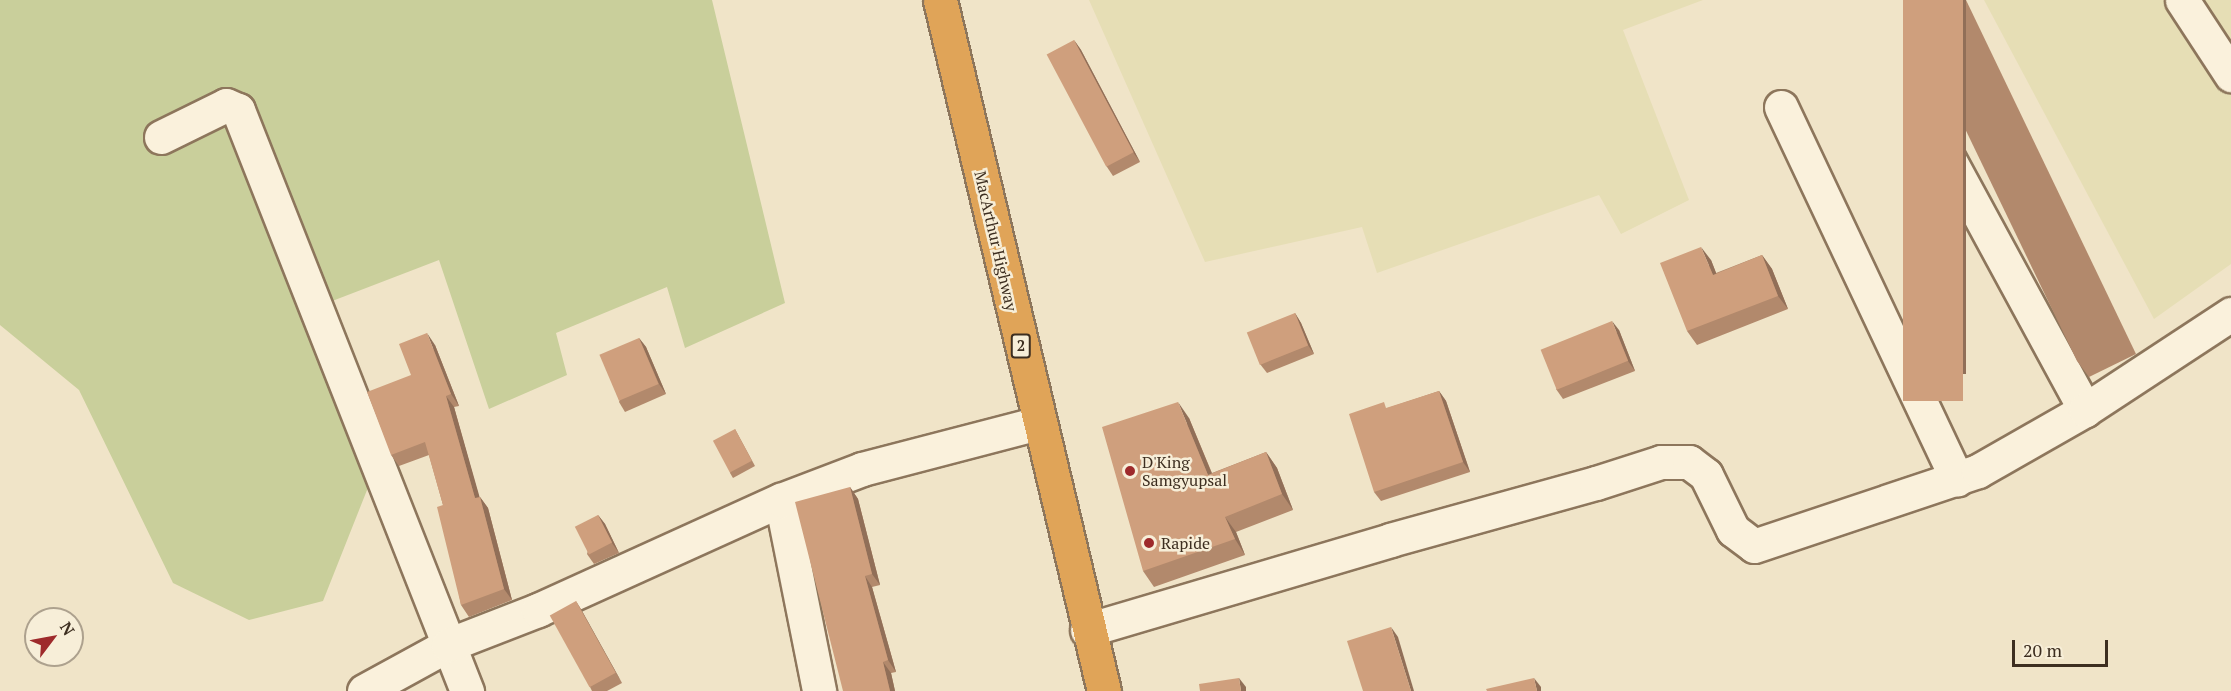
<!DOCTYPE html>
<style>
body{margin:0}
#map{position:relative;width:2231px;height:691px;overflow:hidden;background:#f0e4c8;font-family:"PT Serif",serif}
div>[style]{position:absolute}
.farmland>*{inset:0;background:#e6deb5}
.green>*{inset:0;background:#c9cf9b}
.roads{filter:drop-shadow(2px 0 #8d765c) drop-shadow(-2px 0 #8d765c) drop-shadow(0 2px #8d765c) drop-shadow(0 -2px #8d765c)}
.minor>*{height:33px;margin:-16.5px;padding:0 16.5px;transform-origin:16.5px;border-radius:16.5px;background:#faf1dc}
.highway>*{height:33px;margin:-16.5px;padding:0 16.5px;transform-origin:16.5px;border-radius:16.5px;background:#e0a458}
.wall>*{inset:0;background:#b2896c}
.shaded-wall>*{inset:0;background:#916f58;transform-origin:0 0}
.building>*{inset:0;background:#cf9f7d;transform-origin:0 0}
.dots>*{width:16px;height:16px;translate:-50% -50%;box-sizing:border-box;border:3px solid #f7eed8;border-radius:50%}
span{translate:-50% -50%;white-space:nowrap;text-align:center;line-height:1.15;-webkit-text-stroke:5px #f7eed8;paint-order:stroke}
.shield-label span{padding:2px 4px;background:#f7eed8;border:2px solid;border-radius:4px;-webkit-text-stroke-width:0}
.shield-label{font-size:15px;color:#3d2e20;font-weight:700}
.street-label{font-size:16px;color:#3d2e20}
.poi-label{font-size:16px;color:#3d2e20}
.left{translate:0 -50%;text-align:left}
.north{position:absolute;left:24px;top:607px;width:60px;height:60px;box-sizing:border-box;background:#f7eed8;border:2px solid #ada18e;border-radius:50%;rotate:58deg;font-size:16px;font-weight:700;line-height:24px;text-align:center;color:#3d2e20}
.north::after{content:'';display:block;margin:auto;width:21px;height:27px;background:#9e2a2b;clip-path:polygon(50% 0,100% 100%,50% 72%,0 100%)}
.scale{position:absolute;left:2012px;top:640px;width:96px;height:27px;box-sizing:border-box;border:3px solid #3d2e20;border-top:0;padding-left:8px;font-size:18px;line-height:21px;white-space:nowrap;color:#3d2e20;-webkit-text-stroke:4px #f7eed8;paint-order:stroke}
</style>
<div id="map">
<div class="farmland">
<i style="clip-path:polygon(1089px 0,1703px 0,1623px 30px,1689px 200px,1621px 234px,1599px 195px,1377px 273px,1362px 227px,1205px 262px)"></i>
<i style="clip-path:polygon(1984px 0,2231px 0,2231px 264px,2154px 319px)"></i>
</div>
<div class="green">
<i style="clip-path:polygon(0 0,712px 0,785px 303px,685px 348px,667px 287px,556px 333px,567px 375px,489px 409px,439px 260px,314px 308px,371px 480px,323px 601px,249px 620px,173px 583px,79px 390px,0 325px)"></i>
</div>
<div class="roads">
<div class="minor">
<i style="left:2182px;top:0;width:90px;rotate:56.8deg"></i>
<i style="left:1781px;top:107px;width:412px;rotate:64.7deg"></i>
<i style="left:161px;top:137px;width:72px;rotate:-26.2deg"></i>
<i style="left:226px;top:105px;width:13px;rotate:23deg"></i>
<i style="left:238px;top:110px;width:625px;rotate:68.49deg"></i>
<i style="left:1944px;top:150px;width:296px;rotate:61.5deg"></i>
<i style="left:781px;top:500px;width:195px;rotate:78.7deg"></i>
<i style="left:1087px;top:630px;width:316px;rotate:-16.5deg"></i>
<i style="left:1390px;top:540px;width:214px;rotate:-15.5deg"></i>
<i style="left:1596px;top:483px;width:68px;rotate:-17.9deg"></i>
<i style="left:1661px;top:462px;width:28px"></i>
<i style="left:1689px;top:462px;width:21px;rotate:37deg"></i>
<i style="left:1706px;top:475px;width:61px;rotate:63.9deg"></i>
<i style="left:1733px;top:530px;width:26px;rotate:37deg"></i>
<i style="left:1754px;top:546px;width:236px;rotate:-18.5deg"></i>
<i style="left:1978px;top:471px;width:123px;rotate:-29.7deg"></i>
<i style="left:2085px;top:410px;width:175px;rotate:-33.3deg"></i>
<i style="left:364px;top:691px;width:96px;rotate:-28.7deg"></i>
<i style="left:448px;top:645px;width:97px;rotate:-21.3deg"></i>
<i style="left:538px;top:610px;width:267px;rotate:-24.4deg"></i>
<i style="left:781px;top:500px;width:87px;rotate:-20.9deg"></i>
<i style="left:862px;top:469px;width:183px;rotate:-14.6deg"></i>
</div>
<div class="highway">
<i style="left:940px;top:0;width:710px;rotate:76.65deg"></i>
</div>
</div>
<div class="wall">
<i style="clip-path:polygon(1903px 0,1966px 0,2136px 354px,2089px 377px,2077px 361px)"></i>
<i style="clip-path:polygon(1074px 40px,1081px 50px,1140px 162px,1113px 176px,1107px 167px)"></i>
<i style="clip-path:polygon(1762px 255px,1772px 269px,1788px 309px,1697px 345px,1687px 331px,1711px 260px,1716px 273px)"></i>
<i style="clip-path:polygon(1295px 313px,1301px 323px,1314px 354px,1267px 373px,1260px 364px)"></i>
<i style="clip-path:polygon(1619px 330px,1635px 371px,1563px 399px,1556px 389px)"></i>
<i style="clip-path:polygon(639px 338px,646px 347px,666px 394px,625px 412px,619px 402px)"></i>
<i style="clip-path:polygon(435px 345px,459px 406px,454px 407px,479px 497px,480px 497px,488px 508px,512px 600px,469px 617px,461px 605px,443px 505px,429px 455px,399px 466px,391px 455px)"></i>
<i style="clip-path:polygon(1439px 391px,1446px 401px,1470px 472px,1381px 501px,1374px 492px,1388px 408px)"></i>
<i style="clip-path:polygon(1189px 418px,1212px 473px,1266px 452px,1277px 468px,1293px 510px,1236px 532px,1245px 555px,1154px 587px,1143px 571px)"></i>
<i style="clip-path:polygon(735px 429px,755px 466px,733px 478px,730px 473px)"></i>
<i style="clip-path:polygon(850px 487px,858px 499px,880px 585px,872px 587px,896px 672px,891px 673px,895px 691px,843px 691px)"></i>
<i style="clip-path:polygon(598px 515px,605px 524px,619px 553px,594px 564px,587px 554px)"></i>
<i style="clip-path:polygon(576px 601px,582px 611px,622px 683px,607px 691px,592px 691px,590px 687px)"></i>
</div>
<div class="shaded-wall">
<i style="left:1963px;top:0;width:3px;height:374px"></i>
<i style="clip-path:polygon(1074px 40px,1081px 50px,1140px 162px,1133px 152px)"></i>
<i style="clip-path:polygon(1701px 247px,1711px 260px,1722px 288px,1713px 275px)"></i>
<i style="clip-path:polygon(1762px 255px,1772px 269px,1788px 309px,1778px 296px)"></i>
<i style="clip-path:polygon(1295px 313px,1301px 323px,1314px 354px,1308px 345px)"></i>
<i style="clip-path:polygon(1612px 321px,1619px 330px,1635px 371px,1628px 361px)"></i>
<i style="clip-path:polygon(427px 333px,435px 345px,459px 406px,451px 394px)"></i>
<i style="clip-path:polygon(639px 338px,646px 347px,666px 394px,659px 384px)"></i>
<i style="clip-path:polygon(1439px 391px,1446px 401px,1470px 472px,1463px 462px)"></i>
<i style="clip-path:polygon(446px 396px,454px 407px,483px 509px,475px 498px)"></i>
<i style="clip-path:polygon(1178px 402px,1189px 418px,1219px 491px,1208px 475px)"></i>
<i style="clip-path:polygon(1266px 452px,1277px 468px,1293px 510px,1282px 494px)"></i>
<i style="clip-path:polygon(850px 487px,858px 499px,880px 585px,872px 574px)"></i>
<i style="clip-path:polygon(480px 497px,488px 508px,512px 600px,504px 589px)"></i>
<i style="clip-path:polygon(598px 515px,605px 524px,619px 553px,612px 543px)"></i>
<i style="clip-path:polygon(1225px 517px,1236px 532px,1245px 555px,1235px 539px)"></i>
<i style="clip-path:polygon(865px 576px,872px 587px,896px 672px,888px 660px)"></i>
<i style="clip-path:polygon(576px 601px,582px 611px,622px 683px,616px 673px)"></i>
<i style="clip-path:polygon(1391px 627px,1398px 637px,1414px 691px,1411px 691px)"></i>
<i style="clip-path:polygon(883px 662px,891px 673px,895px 691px,890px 691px)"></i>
<i style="clip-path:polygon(1239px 678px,1246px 687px,1246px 691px,1241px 691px)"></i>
<i style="clip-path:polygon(1534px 678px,1541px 687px,1541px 691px,1537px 691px)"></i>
</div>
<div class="building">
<i style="left:1903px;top:0;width:60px;height:401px"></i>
<i style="left:1074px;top:40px;width:127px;height:31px;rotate:62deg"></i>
<i style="clip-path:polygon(1701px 247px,1713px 275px,1762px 255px,1778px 296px,1687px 331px,1660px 263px)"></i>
<i style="left:1295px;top:313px;width:35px;height:52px;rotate:68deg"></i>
<i style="left:1612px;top:321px;width:43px;height:77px;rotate:68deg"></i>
<i style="clip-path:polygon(427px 333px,451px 394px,446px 396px,475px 498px,480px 497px,504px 589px,461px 605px,437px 507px,443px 505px,425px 442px,391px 455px,367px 392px,411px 375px,399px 344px)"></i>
<i style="left:639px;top:338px;width:50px;height:43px;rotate:67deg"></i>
<i style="clip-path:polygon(1439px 391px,1463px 462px,1374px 492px,1349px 414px,1384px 402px,1386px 408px)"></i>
<i style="clip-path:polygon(1178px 402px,1208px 475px,1266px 452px,1282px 494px,1225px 517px,1235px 539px,1143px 571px,1102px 427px)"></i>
<i style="left:735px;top:429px;width:36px;height:25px;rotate:62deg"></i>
<i style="clip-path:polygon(850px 487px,872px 574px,865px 576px,888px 660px,883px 662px,890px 691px,843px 691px,795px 502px)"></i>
<i style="left:598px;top:515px;width:31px;height:26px;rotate:63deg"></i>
<i style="left:576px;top:601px;width:82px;height:30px;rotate:61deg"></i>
<i style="clip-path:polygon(1391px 627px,1411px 691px,1363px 691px,1347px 641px)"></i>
<i style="clip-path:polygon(1239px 678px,1241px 691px,1200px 691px,1199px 684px)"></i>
<i style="clip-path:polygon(1534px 678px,1537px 691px,1487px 691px,1486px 689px)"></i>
</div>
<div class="dots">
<i style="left:1130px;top:471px;background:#9e2a2b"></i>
<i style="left:1149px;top:543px;background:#9e2a2b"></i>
</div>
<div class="shield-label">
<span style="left:1021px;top:346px">2</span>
</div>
<div class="street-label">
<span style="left:996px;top:241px;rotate:77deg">MacArthur Highway</span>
</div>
<div class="poi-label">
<span class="left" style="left:1142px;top:471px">D'King<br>Samgyupsal</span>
<span class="left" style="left:1161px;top:543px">Rapide</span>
</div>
<div class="north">N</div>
<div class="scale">20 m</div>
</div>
